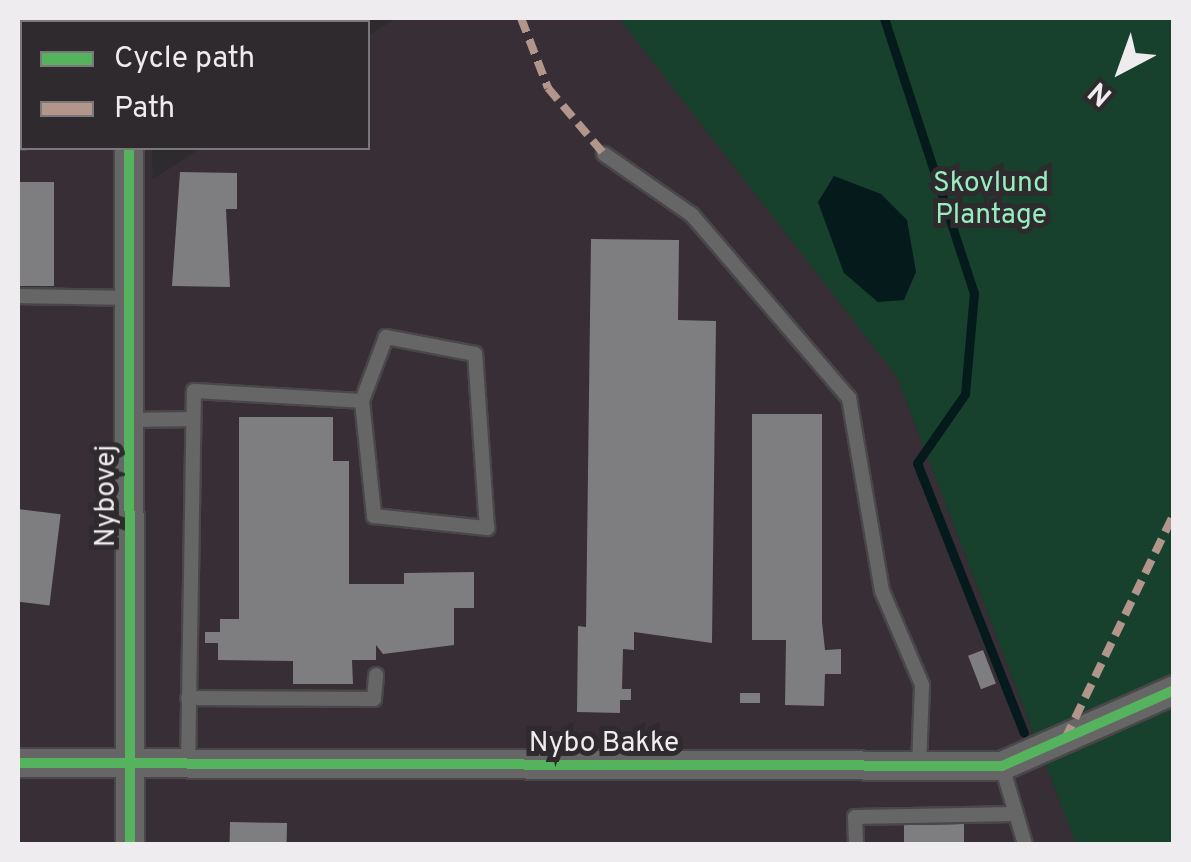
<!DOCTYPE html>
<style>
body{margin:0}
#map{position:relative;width:1191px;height:862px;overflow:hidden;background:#2d2b2d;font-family:Overpass,sans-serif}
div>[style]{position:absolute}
.built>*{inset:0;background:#372e36}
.green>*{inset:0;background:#17402d}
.water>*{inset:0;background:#051a1b}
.stream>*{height:9px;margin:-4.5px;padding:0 4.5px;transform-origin:4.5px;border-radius:4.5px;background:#051a1b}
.building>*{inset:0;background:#7e7d7f;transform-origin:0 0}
.roads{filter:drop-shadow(2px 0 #494749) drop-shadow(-2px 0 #494749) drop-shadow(0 2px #494749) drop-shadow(0 -2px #494749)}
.lane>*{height:14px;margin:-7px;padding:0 7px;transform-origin:7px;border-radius:7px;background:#676667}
.street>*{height:28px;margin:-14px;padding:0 14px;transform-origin:14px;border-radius:14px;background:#676667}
.quiet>*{height:8px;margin-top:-4px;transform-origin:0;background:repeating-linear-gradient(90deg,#b2968c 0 15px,transparent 0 23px)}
.cycleway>*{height:10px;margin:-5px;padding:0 5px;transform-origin:5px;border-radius:5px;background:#56b35d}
span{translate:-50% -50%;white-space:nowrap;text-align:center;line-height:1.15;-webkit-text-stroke:10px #2e2a2e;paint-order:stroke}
.park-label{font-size:28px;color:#96edbf}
.street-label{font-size:28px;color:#eeecee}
.frame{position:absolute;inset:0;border:20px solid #eeecee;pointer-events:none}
.legend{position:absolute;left:20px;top:20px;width:350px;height:130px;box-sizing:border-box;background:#2e2a2e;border:2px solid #7b787b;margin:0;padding:12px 18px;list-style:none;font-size:30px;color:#eeecee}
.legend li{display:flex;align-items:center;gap:20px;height:50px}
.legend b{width:50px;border:2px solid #7b787b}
.north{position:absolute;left:1071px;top:20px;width:100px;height:100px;-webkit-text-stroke:8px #2e2a2e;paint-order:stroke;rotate:221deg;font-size:28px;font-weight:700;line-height:40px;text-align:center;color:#eeecee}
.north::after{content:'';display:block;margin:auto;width:35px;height:45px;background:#eeecee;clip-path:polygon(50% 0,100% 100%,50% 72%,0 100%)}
</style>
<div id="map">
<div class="built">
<i style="clip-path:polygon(18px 18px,260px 18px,22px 22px,22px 148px,152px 148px,153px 179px,201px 148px,368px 148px,368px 36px,396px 18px,619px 18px,897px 377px,1076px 844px,18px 844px)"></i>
</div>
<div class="green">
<i style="clip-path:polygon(619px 18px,1173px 18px,1173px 844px,1076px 844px,897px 377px)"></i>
</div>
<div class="water">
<i style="clip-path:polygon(834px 176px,881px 194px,907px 220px,916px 272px,904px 300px,878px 302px,844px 273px,818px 202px)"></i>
</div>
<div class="stream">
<i style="left:884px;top:18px;width:289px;rotate:71.9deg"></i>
<i style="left:974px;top:293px;width:101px;rotate:95.1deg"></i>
<i style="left:965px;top:394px;width:84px;rotate:124.8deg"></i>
<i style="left:917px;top:463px;width:290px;rotate:68.4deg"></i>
</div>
<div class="building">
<i style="clip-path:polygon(180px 172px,237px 173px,237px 209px,226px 209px,230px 287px,172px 286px)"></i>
<i style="left:18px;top:182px;width:36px;height:104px"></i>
<i style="clip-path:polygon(591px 239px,679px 240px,678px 320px,716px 321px,712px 643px,634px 632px,634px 650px,623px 649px,622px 689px,631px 689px,631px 700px,620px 700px,620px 713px,577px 712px,578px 626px,586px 627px)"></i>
<i style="clip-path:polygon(752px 414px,822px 414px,822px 622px,825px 650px,841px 649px,841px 674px,825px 674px,824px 706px,785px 705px,786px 640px,752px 640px)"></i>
<i style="clip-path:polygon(239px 417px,333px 417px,333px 461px,349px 461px,349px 584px,404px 584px,404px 573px,474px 572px,474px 608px,454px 608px,454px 645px,383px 654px,376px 645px,376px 660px,352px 660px,353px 684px,293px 684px,293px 661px,218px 660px,218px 643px,205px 643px,205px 632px,220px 632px,220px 619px,239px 619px)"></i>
<i style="left:18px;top:509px;width:43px;height:92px;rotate:7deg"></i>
<i style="left:983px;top:650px;width:36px;height:16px;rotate:69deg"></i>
<i style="left:740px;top:693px;width:20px;height:10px"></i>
<i style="left:230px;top:822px;width:57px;height:22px;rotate:1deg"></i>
<i style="left:904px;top:823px;width:60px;height:21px"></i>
</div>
<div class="roads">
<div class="lane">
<i style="left:128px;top:22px;width:4px;rotate:-76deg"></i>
<i style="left:18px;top:71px;width:4px"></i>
<i style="left:18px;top:142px;width:4px"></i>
<i style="left:604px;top:154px;width:107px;rotate:34.7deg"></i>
<i style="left:692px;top:215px;width:241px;rotate:49.4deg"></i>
<i style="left:849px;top:398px;width:196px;rotate:80.3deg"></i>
<i style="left:882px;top:591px;width:102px;rotate:66.9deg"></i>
<i style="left:922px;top:685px;width:81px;rotate:92.1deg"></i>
<i style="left:18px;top:296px;width:111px;rotate:1deg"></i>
<i style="left:129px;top:420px;width:64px;rotate:-0.9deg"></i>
<i style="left:188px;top:698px;width:186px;rotate:0.3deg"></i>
<i style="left:374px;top:699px;width:24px;rotate:-85deg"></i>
<i style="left:1002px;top:766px;width:81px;rotate:73.6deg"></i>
<i style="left:188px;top:767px;width:376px;rotate:-89.1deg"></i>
<i style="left:194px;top:391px;width:168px;rotate:3.4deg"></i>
<i style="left:362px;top:401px;width:116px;rotate:84deg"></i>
<i style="left:374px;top:516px;width:114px;rotate:6.1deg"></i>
<i style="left:487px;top:528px;width:174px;rotate:-93.9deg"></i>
<i style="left:475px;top:354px;width:91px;rotate:-169.2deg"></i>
<i style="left:386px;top:337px;width:68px;rotate:110.6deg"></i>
<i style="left:856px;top:844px;width:27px;rotate:-92deg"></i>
<i style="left:855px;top:817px;width:161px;rotate:-1.1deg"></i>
</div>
<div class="street">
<i style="left:305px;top:22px;width:6px;rotate:-45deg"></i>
<i style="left:129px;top:148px;width:696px;rotate:89.92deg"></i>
<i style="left:18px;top:763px;width:984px;rotate:0.17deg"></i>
<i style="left:1002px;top:766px;width:188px;rotate:-23.8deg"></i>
</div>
</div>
<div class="quiet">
<i style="left:521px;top:18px;width:75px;rotate:68.9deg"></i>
<i style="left:548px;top:88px;width:87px;rotate:49.7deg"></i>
<i style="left:1065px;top:739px;width:250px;rotate:-64.2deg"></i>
</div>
<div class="cycleway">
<i style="left:129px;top:148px;width:696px;rotate:89.92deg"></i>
<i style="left:18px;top:763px;width:984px;rotate:0.17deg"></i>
<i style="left:1002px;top:766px;width:188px;rotate:-23.8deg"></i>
</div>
<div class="park-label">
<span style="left:991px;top:200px">Skovlund<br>Plantage</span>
</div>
<div class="street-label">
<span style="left:107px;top:496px;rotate:-90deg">Nybovej</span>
<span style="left:604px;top:744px">Nybo Bakke</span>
</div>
<div class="frame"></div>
<ul class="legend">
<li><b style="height:12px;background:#56b35d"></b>Cycle path</li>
<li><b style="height:12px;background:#b2968c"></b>Path</li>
</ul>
<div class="north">N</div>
</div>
